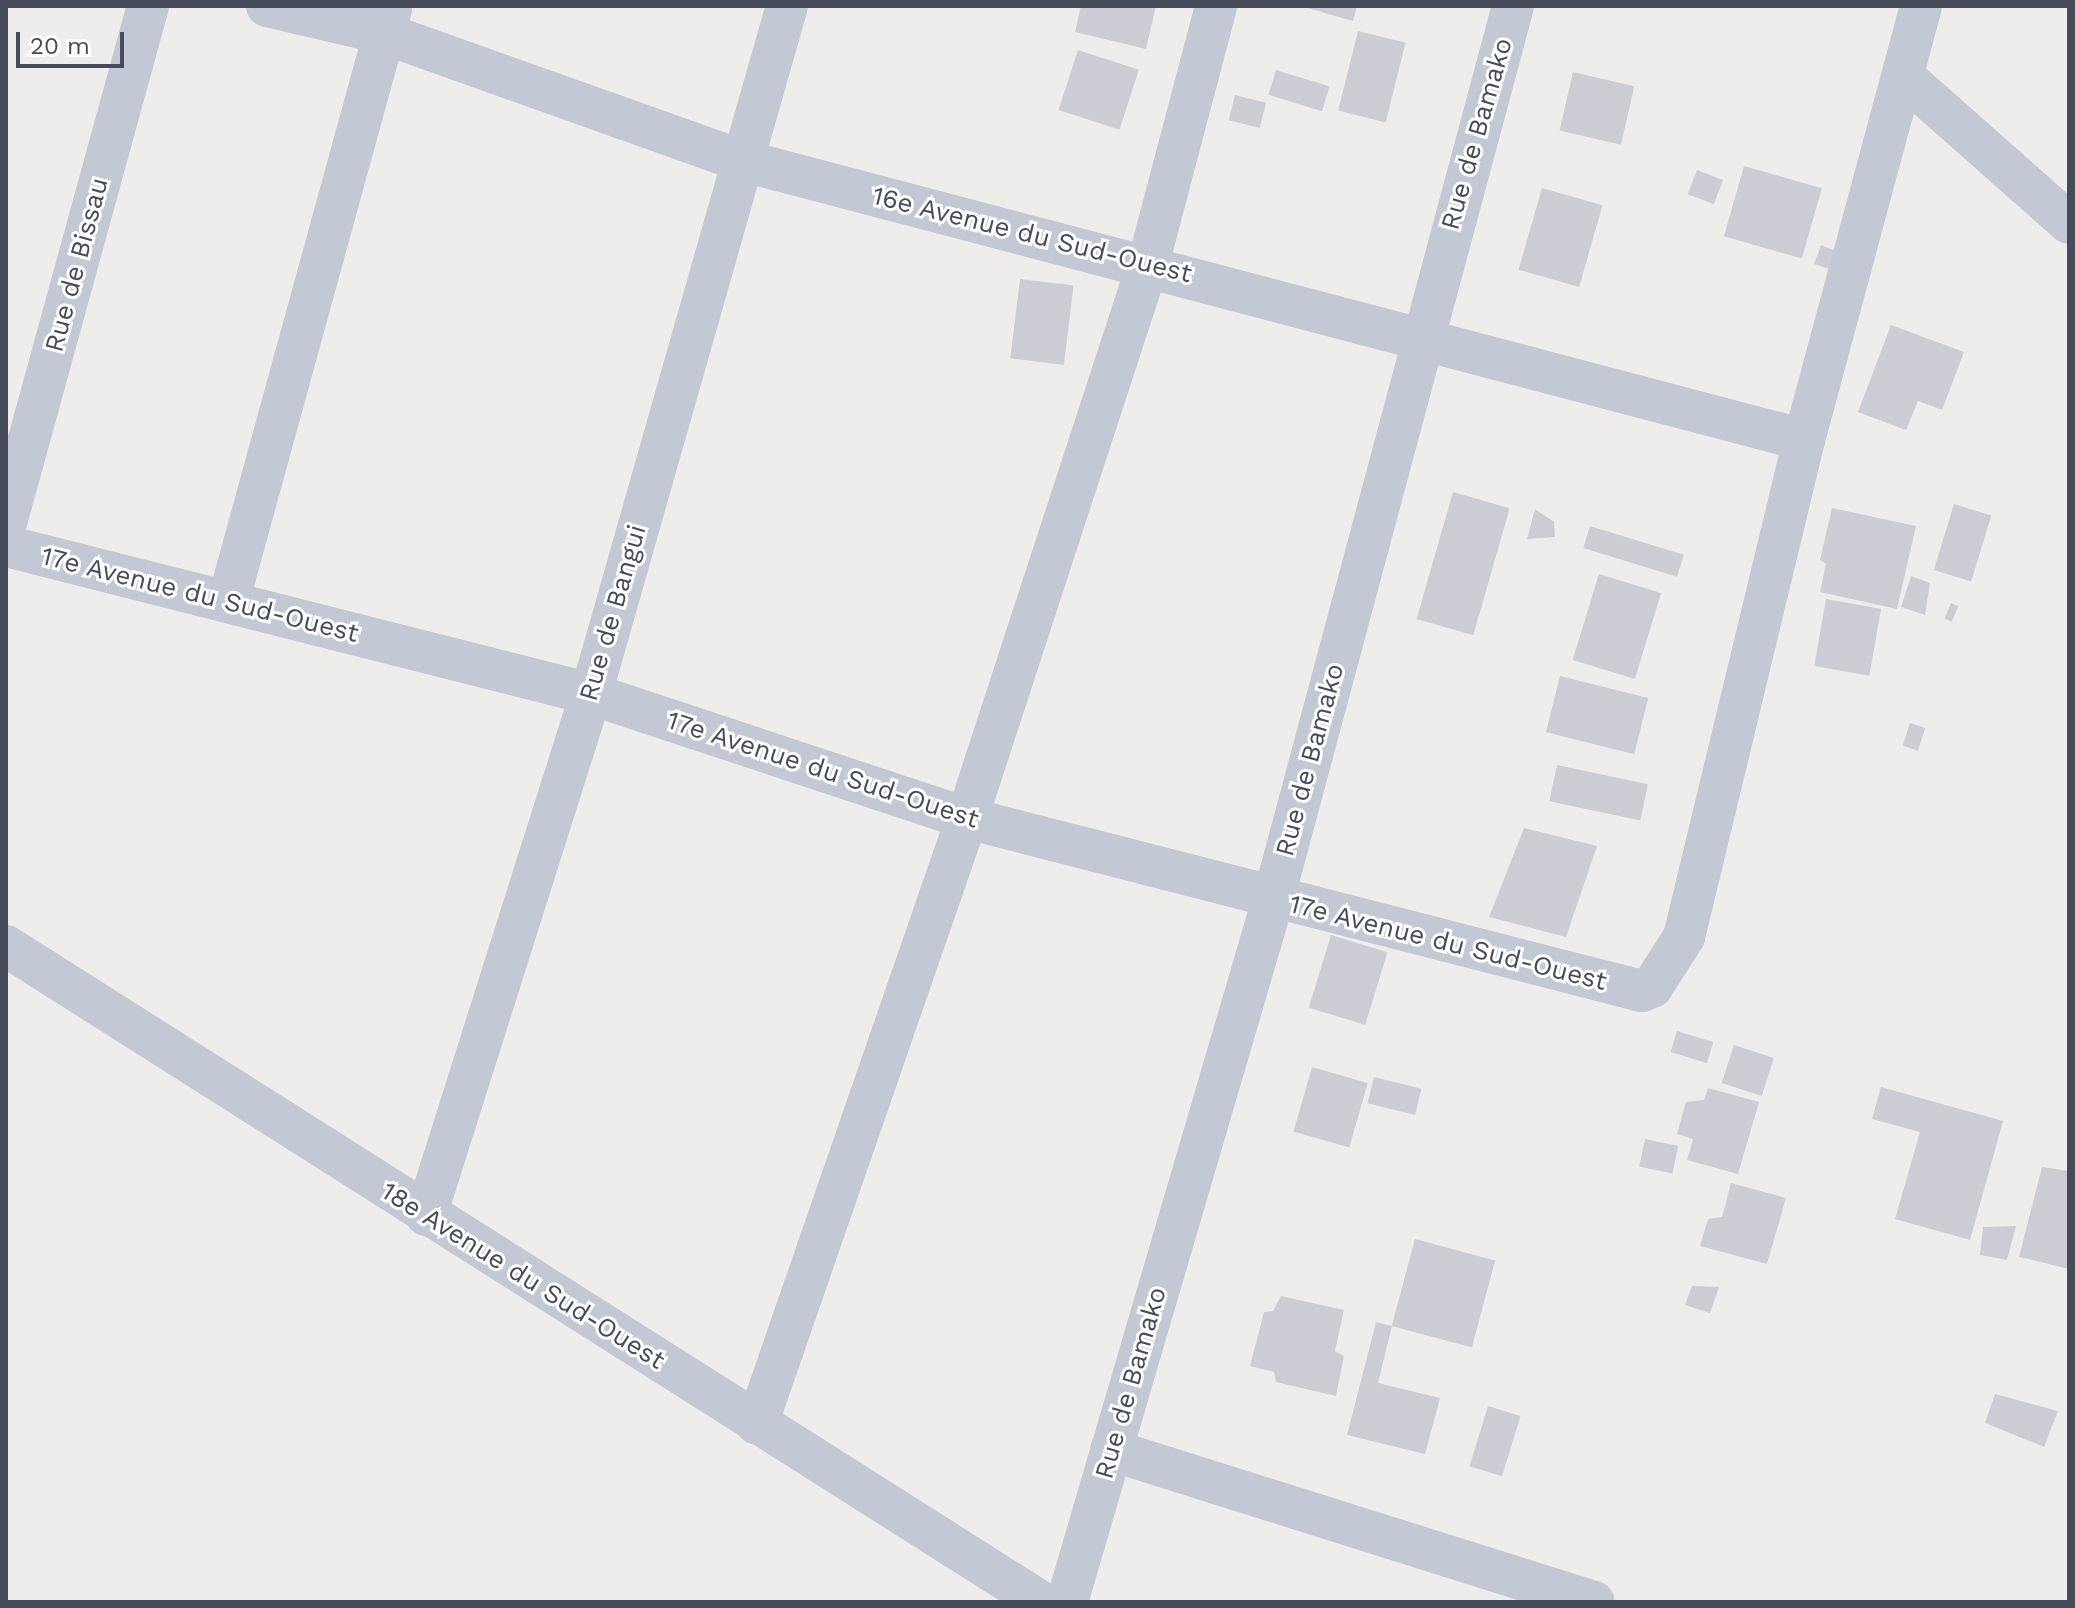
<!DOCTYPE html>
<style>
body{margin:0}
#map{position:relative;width:2075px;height:1608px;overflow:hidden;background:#efedec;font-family:"Work Sans",sans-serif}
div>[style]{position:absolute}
.building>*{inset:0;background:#cccdd4;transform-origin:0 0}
.minor>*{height:42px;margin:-21px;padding:0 21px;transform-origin:21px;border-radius:21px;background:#c2c8d4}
span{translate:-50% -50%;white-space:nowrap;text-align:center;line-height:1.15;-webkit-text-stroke:6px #fff;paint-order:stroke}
.street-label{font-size:26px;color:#454b59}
.frame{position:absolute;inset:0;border:8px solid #454b59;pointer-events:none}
.scale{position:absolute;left:16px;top:32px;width:108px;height:36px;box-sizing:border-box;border:4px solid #454b59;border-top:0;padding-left:10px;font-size:24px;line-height:28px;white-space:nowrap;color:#454b59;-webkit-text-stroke:6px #fff;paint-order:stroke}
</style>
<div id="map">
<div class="building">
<i style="clip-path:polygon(1081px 6px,1156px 6px,1146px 49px,1075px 32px)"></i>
<i style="clip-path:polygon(1300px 6px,1357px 6px,1353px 21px)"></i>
<i style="left:1358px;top:31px;width:49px;height:82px;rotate:14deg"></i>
<i style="left:1078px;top:50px;width:64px;height:63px;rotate:18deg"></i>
<i style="left:1276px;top:70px;width:56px;height:26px;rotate:17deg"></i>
<i style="left:1573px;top:72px;width:63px;height:60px;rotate:13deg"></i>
<i style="left:1235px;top:95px;width:32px;height:26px;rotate:14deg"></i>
<i style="left:1744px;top:166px;width:81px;height:73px;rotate:16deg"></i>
<i style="left:1697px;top:170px;width:28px;height:26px;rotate:21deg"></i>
<i style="left:1542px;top:188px;width:63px;height:85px;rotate:16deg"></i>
<i style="clip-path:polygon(1821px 245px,1838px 252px,1833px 270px,1814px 264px)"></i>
<i style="left:1020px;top:279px;width:54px;height:80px;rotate:7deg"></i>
<i style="clip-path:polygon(1891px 325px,1964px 352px,1942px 410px,1918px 401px,1906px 430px,1858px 412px)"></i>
<i style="left:1453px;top:492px;width:59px;height:132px;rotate:16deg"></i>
<i style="left:1954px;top:504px;width:39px;height:69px;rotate:17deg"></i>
<i style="clip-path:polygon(1832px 508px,1916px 526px,1897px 609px,1820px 592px,1826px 564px,1820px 560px)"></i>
<i style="clip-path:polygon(1535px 509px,1554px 522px,1555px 537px,1527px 539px)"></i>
<i style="left:1590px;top:526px;width:98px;height:23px;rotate:17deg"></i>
<i style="left:1599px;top:574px;width:65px;height:90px;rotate:17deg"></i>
<i style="clip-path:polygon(1911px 576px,1930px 583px,1925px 615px,1901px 607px)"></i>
<i style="left:1826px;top:599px;width:56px;height:68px;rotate:10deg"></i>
<i style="left:1951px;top:603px;width:8px;height:17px;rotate:23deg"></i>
<i style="left:1560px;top:676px;width:91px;height:58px;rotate:14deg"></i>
<i style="left:1910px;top:723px;width:16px;height:24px;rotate:18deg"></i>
<i style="left:1557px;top:765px;width:93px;height:37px;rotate:12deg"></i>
<i style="clip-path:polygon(1524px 828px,1597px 846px,1566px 937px,1489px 917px)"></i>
<i style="left:1331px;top:935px;width:59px;height:76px;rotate:17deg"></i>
<i style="left:1677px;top:1031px;width:38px;height:22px;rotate:17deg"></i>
<i style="left:1734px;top:1045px;width:42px;height:40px;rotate:18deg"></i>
<i style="left:1312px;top:1067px;width:58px;height:67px;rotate:16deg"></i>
<i style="left:1374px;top:1077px;width:49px;height:27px;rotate:14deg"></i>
<i style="clip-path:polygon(1881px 1087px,2003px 1121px,1970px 1240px,1895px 1219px,1920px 1132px,1872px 1119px)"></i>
<i style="clip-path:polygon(1708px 1088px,1759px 1102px,1738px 1174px,1687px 1160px,1693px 1139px,1677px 1134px,1686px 1102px,1704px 1100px)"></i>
<i style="left:1645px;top:1139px;width:34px;height:28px;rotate:12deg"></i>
<i style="clip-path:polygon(2042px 1167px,2069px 1171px,2069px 1269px,2019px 1257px)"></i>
<i style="clip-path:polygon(1731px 1183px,1786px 1198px,1767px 1264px,1700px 1246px,1708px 1219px,1722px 1217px)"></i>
<i style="clip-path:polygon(2016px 1226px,2007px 1260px,1980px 1255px,1983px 1227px)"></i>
<i style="left:1415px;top:1239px;width:83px;height:90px;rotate:15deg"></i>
<i style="clip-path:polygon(1692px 1286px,1719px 1287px,1710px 1313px,1685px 1305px)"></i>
<i style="clip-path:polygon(1281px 1296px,1344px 1310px,1335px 1351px,1344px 1356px,1336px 1396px,1276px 1382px,1274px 1372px,1250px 1366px,1264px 1312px,1273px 1311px)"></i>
<i style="clip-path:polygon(1376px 1322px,1392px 1326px,1378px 1383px,1440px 1398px,1425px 1454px,1347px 1435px)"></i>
<i style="clip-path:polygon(1995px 1394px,2058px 1411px,2044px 1447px,1985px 1423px)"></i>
<i style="left:1488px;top:1406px;width:34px;height:63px;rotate:17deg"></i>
</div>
<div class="minor">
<i style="left:267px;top:6px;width:119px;rotate:13.1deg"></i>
<i style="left:383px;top:33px;width:379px;rotate:19.6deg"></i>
<i style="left:740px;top:160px;width:1100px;rotate:14.74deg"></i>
<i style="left:1904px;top:77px;width:220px;rotate:41.5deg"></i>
<i style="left:6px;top:523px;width:536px;rotate:-74.64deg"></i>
<i style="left:6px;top:546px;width:603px;rotate:14.2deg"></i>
<i style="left:591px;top:694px;width:396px;rotate:18.3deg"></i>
<i style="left:967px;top:818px;width:697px;rotate:14.38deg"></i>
<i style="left:1642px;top:991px;width:11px;rotate:-22deg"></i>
<i style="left:1652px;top:987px;width:59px;rotate:-57.4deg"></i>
<i style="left:1684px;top:937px;width:511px;rotate:-76.43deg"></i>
<i style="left:1804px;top:440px;width:449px;rotate:-74.9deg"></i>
<i style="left:228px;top:602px;width:615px;rotate:-74.63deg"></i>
<i style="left:6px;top:946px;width:1225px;rotate:32.37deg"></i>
<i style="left:426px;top:1215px;width:547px;rotate:-72.43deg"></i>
<i style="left:591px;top:694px;width:715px;rotate:-74.1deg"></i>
<i style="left:757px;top:1424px;width:641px;rotate:-70.89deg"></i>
<i style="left:967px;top:818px;width:583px;rotate:-71.91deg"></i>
<i style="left:1148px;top:264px;width:267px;rotate:-75.2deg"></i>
<i style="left:1111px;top:1450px;width:506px;rotate:17.47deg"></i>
<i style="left:1067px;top:1602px;width:732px;rotate:-73.65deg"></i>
<i style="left:1273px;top:900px;width:926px;rotate:-74.97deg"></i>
</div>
<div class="street-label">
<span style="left:1477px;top:134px;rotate:-74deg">Rue de Bamako</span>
<span style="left:1032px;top:235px;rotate:14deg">16e Avenue du Sud-Ouest</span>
<span style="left:77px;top:265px;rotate:-75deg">Rue de Bissau</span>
<span style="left:200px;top:595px;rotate:14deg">17e Avenue du Sud-Ouest</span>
<span style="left:613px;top:613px;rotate:-74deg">Rue de Bangui</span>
<span style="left:1310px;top:760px;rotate:-75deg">Rue de Bamako</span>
<span style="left:823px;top:770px;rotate:18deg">17e Avenue du Sud-Ouest</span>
<span style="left:1448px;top:943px;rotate:14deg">17e Avenue du Sud-Ouest</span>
<span style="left:523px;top:1276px;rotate:32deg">18e Avenue du Sud-Ouest</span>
<span style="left:1131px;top:1383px;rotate:-74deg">Rue de Bamako</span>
</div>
<div class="frame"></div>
<div class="scale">20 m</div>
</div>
